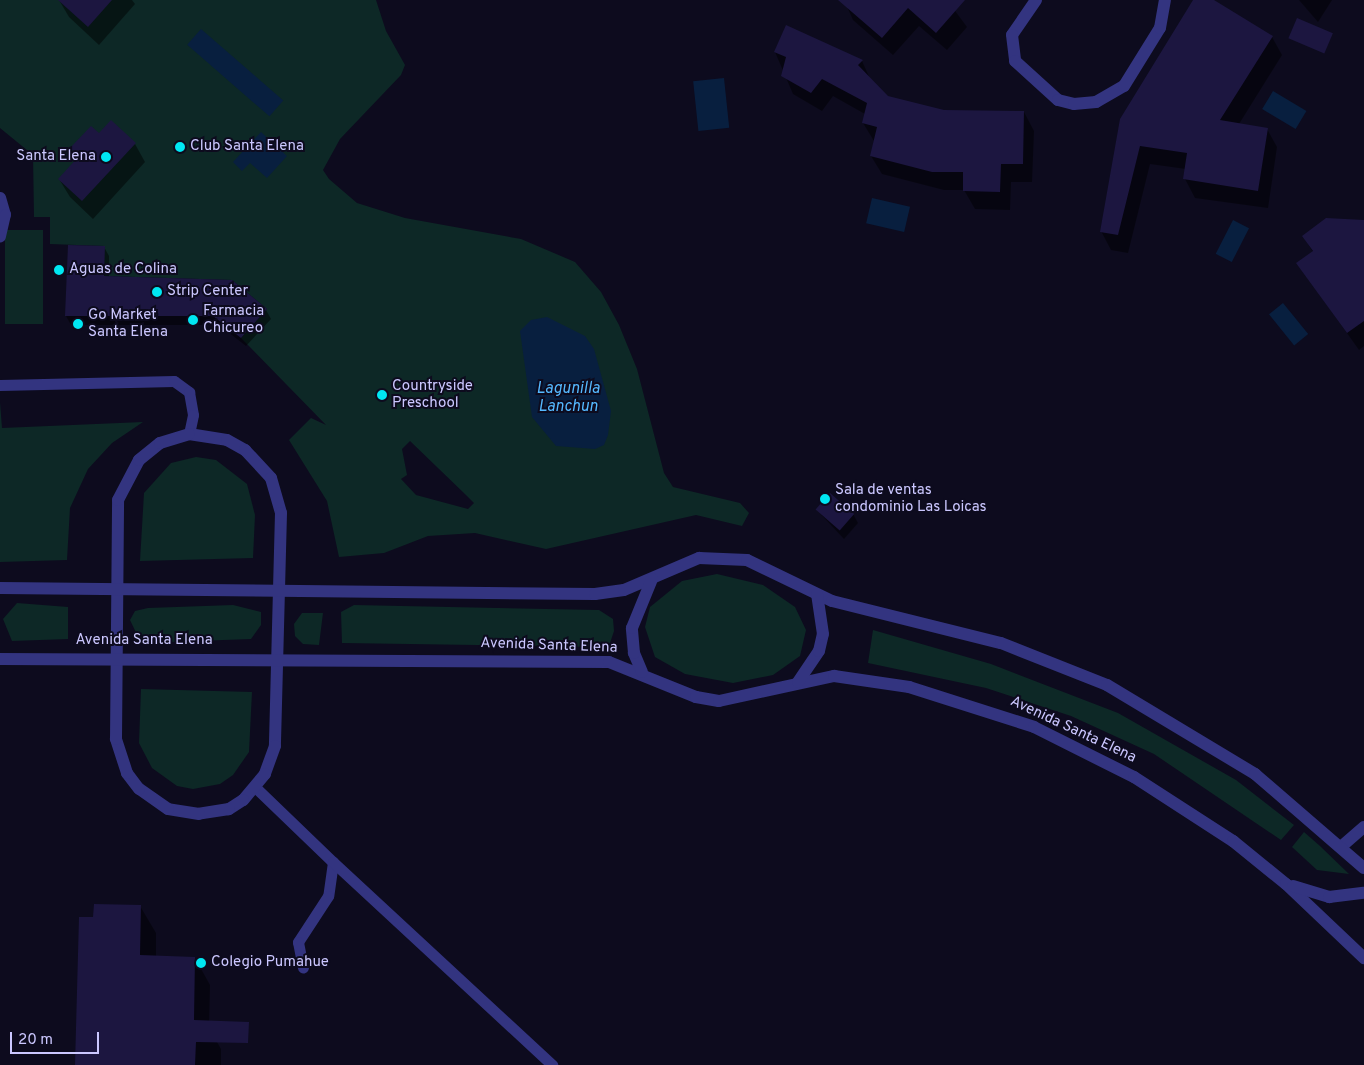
<!DOCTYPE html>
<style>
body{margin:0}
#map{position:relative;width:1364px;height:1065px;overflow:hidden;background:#0d0b1e;font-family:Overpass,sans-serif}
div>[style]{position:absolute}
.green>*{inset:0;background:#0d2826;transform-origin:0 0}
.water>*{inset:0;background:#081f3f;transform-origin:0 0}
.shadow>*{inset:0;background:#0007}
.building>*{inset:0;background:#1c1640;transform-origin:0 0}
.service>*{height:11px;margin:-5.5px;padding:0 5.5px;transform-origin:5.5px;border-radius:5.5px;background:#333480}
.minor>*{height:12px;margin:-6px;padding:0 6px;transform-origin:6px;border-radius:6px;background:#333480}
.tertiary>*{height:12px;margin:-6px;padding:0 6px;transform-origin:6px;border-radius:6px;background:#333480}
.dots>*{width:14px;height:14px;translate:-50% -50%;box-sizing:border-box;border:2px solid #0d0b1e;border-radius:50%}
span{translate:-50% -50%;white-space:nowrap;text-align:center;line-height:1.15;-webkit-text-stroke:4px #0d0b1e;paint-order:stroke}
.poi-label{font-size:15px;color:#cbc7ff}
.left{translate:0 -50%;text-align:left}
.right{translate:-100% -50%;text-align:right}
.street-label{font-size:15px;color:#cbc7ff}
.water-label{font-size:16px;color:#55b9ff;font-style:italic}
.scale{position:absolute;left:10px;top:1032px;width:89px;height:22px;box-sizing:border-box;border:2px solid #cbc7ff;border-top:0;padding-left:6px;font-size:15px;line-height:18px;white-space:nowrap;color:#cbc7ff;-webkit-text-stroke:4px #0d0b1e;paint-order:stroke}
</style>
<div id="map">
<div class="green">
<i style="clip-path:polygon(evenodd,0 0,376px 0,386px 31px,405px 65px,401px 75px,340px 139px,323px 170px,329px 179px,357px 203px,405px 218px,521px 239px,575px 262px,601px 292px,619px 325px,637px 369px,664px 473px,673px 487px,740px 503px,749px 513px,742px 526px,696px 515px,546px 549px,475px 533px,428px 536px,384px 553px,339px 557px,327px 501px,289px 440px,311px 418px,326px 425px,241px 338px,267px 309px,232px 280px,104px 276px,104px 246px,50px 244px,50px 217px,34px 217px,33px 155px,0 128px,0 0,410px 441px,467px 496px,474px 503px,468px 509px,416px 495px,401px 479px,407px 475px,402px 449px,410px 441px)"></i>
<i style="left:5px;top:230px;width:38px;height:94px"></i>
<i style="clip-path:polygon(0 402px,2px 428px,143px 422px,112px 443px,88px 469px,70px 508px,67px 560px,0 562px)"></i>
<i style="clip-path:polygon(196px 457px,216px 460px,247px 484px,255px 515px,253px 558px,140px 561px,144px 493px,171px 463px)"></i>
<i style="clip-path:polygon(717px 574px,763px 585px,795px 607px,806px 630px,800px 656px,773px 675px,733px 683px,685px 674px,655px 657px,645px 627px,650px 607px,682px 581px)"></i>
<i style="clip-path:polygon(17px 603px,68px 607px,68px 639px,12px 641px,3px 619px)"></i>
<i style="clip-path:polygon(233px 605px,261px 612px,261px 625px,251px 639px,141px 643px,130px 620px,135px 611px,148px 608px)"></i>
<i style="clip-path:polygon(354px 605px,599px 610px,613px 619px,614px 631px,610px 643px,599px 647px,342px 643px,341px 612px)"></i>
<i style="clip-path:polygon(302px 613px,323px 613px,319px 645px,303px 644px,295px 636px,294px 624px)"></i>
<i style="clip-path:polygon(873px 630px,991px 664px,1118px 713px,1236px 780px,1294px 825px,1281px 840px,1154px 754px,1071px 716px,986px 688px,868px 663px)"></i>
<i style="clip-path:polygon(141px 689px,252px 692px,249px 752px,233px 775px,220px 784px,193px 789px,177px 786px,152px 768px,139px 743px)"></i>
<i style="clip-path:polygon(1304px 832px,1320px 846px,1349px 874px,1317px 870px,1292px 847px)"></i>
</div>
<div class="water">
<i style="left:201px;top:29px;width:109px;height:21px;rotate:41deg"></i>
<i style="left:724px;top:78px;width:50px;height:31px;rotate:84deg"></i>
<i style="left:1273px;top:91px;width:39px;height:21px;rotate:31deg"></i>
<i style="clip-path:polygon(261px 132px,287px 156px,267px 178px,250px 163px,242px 171px,233px 162px)"></i>
<i style="left:872px;top:198px;width:39px;height:26px;rotate:13deg"></i>
<i style="left:1233px;top:220px;width:18px;height:38px;rotate:27deg"></i>
<i style="left:1283px;top:303px;width:40px;height:18px;rotate:51deg"></i>
<i style="clip-path:polygon(547px 317px,585px 336px,594px 349px,611px 411px,608px 435px,604px 445px,595px 449px,556px 446px,532px 417px,520px 331px,531px 320px)"></i>
</div>
<div class="shadow">
<i style="clip-path:polygon(59px 0,132px 0,135px 4px,99px 45px,69px 17px)"></i>
<i style="clip-path:polygon(844px 0,947px 0,967px 27px,947px 50px,919px 26px,893px 55px,853px 20px)"></i>
<i style="clip-path:polygon(1195px 0,1212px 0,1272px 37px,1282px 55px,1239px 124px,1267px 129px,1277px 147px,1268px 208px,1195px 198px,1185px 179px,1186px 169px,1150px 164px,1128px 253px,1111px 250px,1101px 231px)"></i>
<i style="clip-path:polygon(1299px 0,1332px 0,1318px 22px)"></i>
<i style="clip-path:polygon(786px 27px,862px 61px,871px 81px,888px 97px,944px 111px,1024px 112px,1034px 131px,1032px 182px,1011px 182px,1010px 210px,975px 209px,964px 190px,944px 190px,882px 174px,871px 156px,874px 141px,863px 123px,865px 114px,833px 96px,822px 111px,793px 94px,775px 52px)"></i>
<i style="clip-path:polygon(99px 135px,135px 144px,145px 162px,93px 219px,70px 197px,59px 179px,78px 159px,72px 148px)"></i>
<i style="clip-path:polygon(1364px 221px,1364px 346px,1359px 350px,1298px 264px,1313px 252px,1303px 236px)"></i>
<i style="clip-path:polygon(69px 246px,104px 247px,109px 256px,109px 278px,266px 310px,271px 319px,246px 346px,219px 325px,71px 325px,66px 316px)"></i>
<i style="clip-path:polygon(816px 509px,853px 514px,858px 523px,844px 539px)"></i>
<i style="clip-path:polygon(140px 906px,156px 933px,156px 957px,195px 958px,210px 985px,209px 1028px,221px 1049px,221px 1065px,76px 1065px,95px 919px)"></i>
</div>
<div class="building">
<i style="clip-path:polygon(58px 0,112px 0,88px 27px)"></i>
<i style="clip-path:polygon(838px 0,965px 0,936px 33px,908px 8px,882px 38px)"></i>
<i style="clip-path:polygon(1193px 0,1214px 0,1273px 36px,1220px 120px,1268px 128px,1258px 191px,1183px 179px,1187px 153px,1140px 146px,1118px 235px,1100px 232px,1120px 119px)"></i>
<i style="left:1297px;top:18px;width:39px;height:22px;rotate:23deg"></i>
<i style="clip-path:polygon(786px 25px,863px 60px,858px 65px,888px 96px,944px 110px,1024px 111px,1023px 164px,1001px 164px,1000px 192px,963px 191px,963px 172px,932px 172px,870px 156px,877px 127px,862px 123px,867px 103px,822px 79px,811px 93px,781px 76px,786px 57px,774px 52px)"></i>
<i style="clip-path:polygon(111px 120px,136px 143px,82px 201px,58px 179px,79px 156px,70px 148px,91px 126px,99px 133px)"></i>
<i style="clip-path:polygon(1326px 218px,1364px 220px,1364px 321px,1347px 333px,1296px 263px,1313px 251px,1302px 236px)"></i>
<i style="clip-path:polygon(68px 245px,105px 246px,104px 276px,232px 280px,267px 309px,241px 338px,213px 316px,65px 316px)"></i>
<i style="left:830px;top:493px;width:32px;height:22px;rotate:41deg"></i>
<i style="clip-path:polygon(94px 904px,141px 905px,140px 955px,195px 957px,194px 1020px,249px 1022px,248px 1043px,196px 1042px,195px 1065px,75px 1065px,79px 917px,93px 917px)"></i>
</div>
<div class="service">
<i style="left:0;top:197px;width:18px;rotate:74deg"></i>
<i style="left:5px;top:214px;width:23px;rotate:103deg"></i>
<i style="left:0;top:385px;width:174px;rotate:-1.3deg"></i>
<i style="left:174px;top:381px;width:19px;rotate:36deg"></i>
<i style="left:189px;top:392px;width:23px;rotate:80deg"></i>
<i style="left:193px;top:415px;width:19px;rotate:102deg"></i>
<i style="left:256px;top:788px;width:107px;rotate:43.9deg"></i>
<i style="left:333px;top:862px;width:34px;rotate:98deg"></i>
<i style="left:328px;top:896px;width:55px;rotate:123.1deg"></i>
<i style="left:298px;top:942px;width:26px;rotate:79deg"></i>
<i style="left:333px;top:862px;width:299px;rotate:42.8deg"></i>
</div>
<div class="minor">
<i style="left:1036px;top:0;width:42px;rotate:124.4deg"></i>
<i style="left:1012px;top:35px;width:26px;rotate:83deg"></i>
<i style="left:1015px;top:61px;width:58px;rotate:42.2deg"></i>
<i style="left:1058px;top:100px;width:16px;rotate:14deg"></i>
<i style="left:1074px;top:104px;width:22px;rotate:-5deg"></i>
<i style="left:1096px;top:102px;width:32px;rotate:-30deg"></i>
<i style="left:1124px;top:86px;width:68px;rotate:-58.2deg"></i>
<i style="left:1160px;top:28px;width:28px;rotate:-80deg"></i>
<i style="left:189px;top:434px;width:38px;rotate:9deg"></i>
<i style="left:227px;top:440px;width:21px;rotate:29deg"></i>
<i style="left:245px;top:450px;width:38px;rotate:47deg"></i>
<i style="left:271px;top:478px;width:36px;rotate:74deg"></i>
<i style="left:281px;top:513px;width:233px;rotate:91.5deg"></i>
<i style="left:275px;top:746px;width:30px;rotate:110deg"></i>
<i style="left:265px;top:774px;width:34px;rotate:130deg"></i>
<i style="left:243px;top:800px;width:17px;rotate:147deg"></i>
<i style="left:229px;top:809px;width:30px;rotate:171deg"></i>
<i style="left:199px;top:814px;width:31px;rotate:-171deg"></i>
<i style="left:168px;top:809px;width:35px;rotate:-145deg"></i>
<i style="left:139px;top:789px;width:20px;rotate:-127deg"></i>
<i style="left:127px;top:773px;width:36px;rotate:-108deg"></i>
<i style="left:116px;top:739px;width:239px;rotate:-89.5deg"></i>
<i style="left:118px;top:500px;width:45px;rotate:-62.3deg"></i>
<i style="left:139px;top:460px;width:27px;rotate:-39deg"></i>
<i style="left:160px;top:443px;width:30px;rotate:-17deg"></i>
<i style="left:1342px;top:846px;width:29px;rotate:-41deg"></i>
</div>
<div class="tertiary">
<i style="left:0;top:588px;width:595px;rotate:0.58deg"></i>
<i style="left:595px;top:594px;width:29px;rotate:-8deg"></i>
<i style="left:624px;top:590px;width:82px;rotate:-23.1deg"></i>
<i style="left:699px;top:558px;width:48px;rotate:2.4deg"></i>
<i style="left:747px;top:560px;width:94px;rotate:25.8deg"></i>
<i style="left:832px;top:601px;width:174px;rotate:14deg"></i>
<i style="left:1001px;top:643px;width:114px;rotate:21.6deg"></i>
<i style="left:1107px;top:685px;width:173px;rotate:31deg"></i>
<i style="left:1255px;top:774px;width:144px;rotate:40.8deg"></i>
<i style="left:0;top:659px;width:609px;rotate:0.28deg"></i>
<i style="left:609px;top:662px;width:94px;rotate:21.9deg"></i>
<i style="left:696px;top:697px;width:23px;rotate:10deg"></i>
<i style="left:719px;top:701px;width:118px;rotate:-12.3deg"></i>
<i style="left:834px;top:676px;width:76px;rotate:8.3deg"></i>
<i style="left:909px;top:687px;width:131px;rotate:17.7deg"></i>
<i style="left:1034px;top:727px;width:112px;rotate:26.6deg"></i>
<i style="left:1134px;top:777px;width:118px;rotate:32.9deg"></i>
<i style="left:1233px;top:841px;width:68px;rotate:39.1deg"></i>
<i style="left:1286px;top:884px;width:108px;rotate:43.5deg"></i>
<i style="left:642px;top:672px;width:21px;rotate:-113deg"></i>
<i style="left:634px;top:653px;width:25px;rotate:-95deg"></i>
<i style="left:632px;top:628px;width:53px;rotate:-67.8deg"></i>
<i style="left:798px;top:682px;width:37px;rotate:-56deg"></i>
<i style="left:819px;top:651px;width:17px;rotate:-77deg"></i>
<i style="left:823px;top:634px;width:40px;rotate:-98.5deg"></i>
<i style="left:1293px;top:886px;width:38px;rotate:17deg"></i>
<i style="left:1329px;top:897px;width:35px;rotate:-7deg"></i>
</div>
<div class="dots">
<i style="left:180px;top:147px;background:#00e7f2"></i>
<i style="left:106px;top:157px;background:#00e7f2"></i>
<i style="left:59px;top:270px;background:#00e7f2"></i>
<i style="left:157px;top:292px;background:#00e7f2"></i>
<i style="left:193px;top:320px;background:#00e7f2"></i>
<i style="left:78px;top:324px;background:#00e7f2"></i>
<i style="left:382px;top:395px;background:#00e7f2"></i>
<i style="left:825px;top:499px;background:#00e7f2"></i>
<i style="left:201px;top:963px;background:#00e7f2"></i>
</div>
<div class="poi-label">
<span class="left" style="left:190px;top:147px">Club Santa Elena</span>
<span class="right" style="left:96px;top:157px">Santa Elena</span>
<span class="left" style="left:69px;top:270px">Aguas de Colina</span>
<span class="left" style="left:167px;top:292px">Strip Center</span>
<span class="left" style="left:203px;top:320px">Farmacia<br>Chicureo</span>
<span class="left" style="left:88px;top:324px">Go Market<br>Santa Elena</span>
<span class="left" style="left:392px;top:395px">Countryside<br>Preschool</span>
<span class="left" style="left:835px;top:499px">Sala de ventas<br>condominio Las Loicas</span>
<span class="left" style="left:211px;top:963px">Colegio Pumahue</span>
</div>
<div class="street-label">
<span style="left:144px;top:641px">Avenida Santa Elena</span>
<span style="left:549px;top:646px;rotate:2deg">Avenida Santa Elena</span>
<span style="left:1073px;top:730px;rotate:25deg">Avenida Santa Elena</span>
</div>
<div class="water-label">
<span style="left:568px;top:398px">Lagunilla<br>Lanchun</span>
</div>
<div class="scale">20 m</div>
</div>
